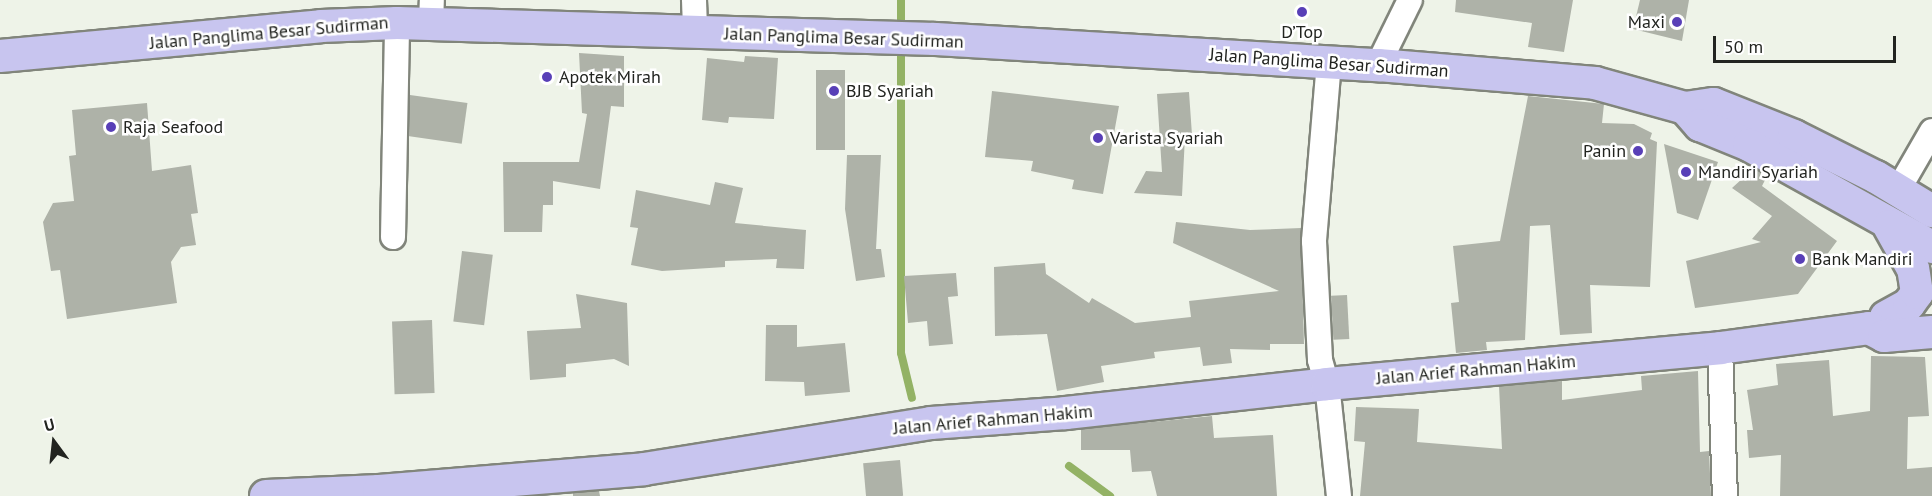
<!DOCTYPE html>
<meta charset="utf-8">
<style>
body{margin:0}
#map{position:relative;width:1932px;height:496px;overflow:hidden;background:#eef3e8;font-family:"PT Sans",sans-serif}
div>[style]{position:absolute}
.stream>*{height:8px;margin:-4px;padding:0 4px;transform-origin:4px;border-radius:4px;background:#93b265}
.building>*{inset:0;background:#aeb2a8;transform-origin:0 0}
.roads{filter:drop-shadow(2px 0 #81857b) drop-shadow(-2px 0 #81857b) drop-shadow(0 2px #81857b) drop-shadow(0 -2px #81857b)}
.minor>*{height:24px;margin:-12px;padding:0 12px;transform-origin:12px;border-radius:12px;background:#fff}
.major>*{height:32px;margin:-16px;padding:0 16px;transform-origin:16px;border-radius:16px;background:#c8c5ef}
.dots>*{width:16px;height:16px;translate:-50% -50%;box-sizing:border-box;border:3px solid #fff;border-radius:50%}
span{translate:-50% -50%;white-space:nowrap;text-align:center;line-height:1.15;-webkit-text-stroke:5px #fff;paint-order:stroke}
.poi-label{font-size:18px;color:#222420}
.right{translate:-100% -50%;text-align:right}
.left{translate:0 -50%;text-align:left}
.street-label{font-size:18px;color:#222420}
.north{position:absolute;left:24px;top:412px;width:60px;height:60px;-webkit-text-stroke:4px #fff;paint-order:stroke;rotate:345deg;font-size:16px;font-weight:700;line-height:24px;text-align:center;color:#222420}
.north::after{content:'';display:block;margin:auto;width:21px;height:27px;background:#222420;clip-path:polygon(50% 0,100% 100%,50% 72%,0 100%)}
.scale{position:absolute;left:1713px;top:36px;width:183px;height:27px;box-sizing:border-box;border:3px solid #222420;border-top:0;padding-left:8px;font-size:18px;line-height:21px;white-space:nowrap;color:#222420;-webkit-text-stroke:4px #fff;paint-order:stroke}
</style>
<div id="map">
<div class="stream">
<i style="left:901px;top:0;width:31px;rotate:90deg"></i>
<i style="left:901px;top:43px;width:310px;rotate:90deg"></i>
<i style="left:901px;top:353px;width:46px;rotate:76.3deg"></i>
<i style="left:1069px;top:466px;width:51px;rotate:36.2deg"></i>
</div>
<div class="building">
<i style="clip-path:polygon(1456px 0,1573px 0,1564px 52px,1528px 47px,1532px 23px,1455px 12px)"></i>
<i style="clip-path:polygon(1640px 0,1689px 0,1682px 41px,1633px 29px)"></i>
<i style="clip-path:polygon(579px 53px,624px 56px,624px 107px,611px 106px,600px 189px,553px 181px,553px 205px,543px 205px,542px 232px,504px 232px,503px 162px,579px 162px,587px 114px,582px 113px)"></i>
<i style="clip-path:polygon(745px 56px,778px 58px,774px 119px,729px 117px,728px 123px,702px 120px,707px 58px,744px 62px)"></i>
<i style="left:816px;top:70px;width:29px;height:80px"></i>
<i style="clip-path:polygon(992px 91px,1119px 106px,1103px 194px,1072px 189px,1074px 180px,1031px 171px,1033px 161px,985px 157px)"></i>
<i style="clip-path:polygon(1189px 92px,1192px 135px,1185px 136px,1182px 196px,1134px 193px,1146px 171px,1162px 172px,1157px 94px)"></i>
<i style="left:410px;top:95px;width:58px;height:41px;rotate:8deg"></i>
<i style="clip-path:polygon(1528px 96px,1604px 104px,1602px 123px,1634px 124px,1652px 133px,1650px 139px,1657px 142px,1650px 287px,1590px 285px,1592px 333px,1560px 335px,1550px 225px,1530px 226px,1525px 340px,1486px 342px,1487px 350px,1456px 353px,1451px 303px,1459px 302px,1453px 246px,1500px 241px)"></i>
<i style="clip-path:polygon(147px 103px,152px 171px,191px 165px,198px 213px,191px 214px,196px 245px,181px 247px,171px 262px,177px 303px,67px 319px,60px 270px,51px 271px,43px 222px,53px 203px,74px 201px,69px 156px,76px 155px,72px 110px)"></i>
<i style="clip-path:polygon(1664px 144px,1718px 162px,1698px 220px,1677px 213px)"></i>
<i style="clip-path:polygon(847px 155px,881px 155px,876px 249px,881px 249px,885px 277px,856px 281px,845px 209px)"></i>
<i style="clip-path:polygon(1754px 168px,1767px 176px,1762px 186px,1837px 241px,1798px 294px,1695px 308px,1686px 261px,1761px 242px,1752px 239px,1772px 216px,1732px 188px)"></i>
<i style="clip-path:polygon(715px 182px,743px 188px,735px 223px,806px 230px,804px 269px,776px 268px,777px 259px,725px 261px,725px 267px,662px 271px,631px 265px,638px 228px,630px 227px,636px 190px,710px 205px)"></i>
<i style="clip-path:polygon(1176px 222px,1250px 230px,1301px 228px,1304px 344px,1270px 344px,1270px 350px,1230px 349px,1232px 363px,1203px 366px,1200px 347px,1154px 352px,1155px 358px,1101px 366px,1104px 382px,1057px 391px,1047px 334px,995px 336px,994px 267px,1045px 263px,1046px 274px,1089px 303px,1092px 298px,1135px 323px,1191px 317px,1189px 301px,1279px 291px,1173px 243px)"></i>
<i style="left:462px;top:251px;width:31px;height:71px;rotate:7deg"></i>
<i style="clip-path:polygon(956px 273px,958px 296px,948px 297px,953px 344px,929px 346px,927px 321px,908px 323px,904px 276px)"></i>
<i style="clip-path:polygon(576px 294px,627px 303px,629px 366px,614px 359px,566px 364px,566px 377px,530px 380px,527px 331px,581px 328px)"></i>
<i style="left:1347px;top:295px;width:44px;height:16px;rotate:87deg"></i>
<i style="left:432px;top:320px;width:73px;height:40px;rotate:88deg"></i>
<i style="clip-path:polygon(766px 325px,797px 325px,797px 347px,845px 343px,850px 392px,805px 396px,804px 382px,765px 381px)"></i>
<i style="clip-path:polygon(1871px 356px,1925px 357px,1929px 416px,1908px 417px,1907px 469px,1932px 467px,1932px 496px,1780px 496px,1781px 455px,1749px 458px,1747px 430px,1753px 430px,1747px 390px,1778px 385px,1776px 364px,1829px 360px,1833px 416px,1870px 411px)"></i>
<i style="clip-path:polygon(1698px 371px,1700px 452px,1709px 451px,1711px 496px,1360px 496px,1365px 442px,1354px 441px,1356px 407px,1419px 409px,1417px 442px,1502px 449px,1499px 386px,1562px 381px,1562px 400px,1642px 390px,1641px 376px)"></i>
<i style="clip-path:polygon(1212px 416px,1214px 438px,1273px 435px,1277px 496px,1157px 496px,1151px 471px,1132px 472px,1130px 450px,1081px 450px,1081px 429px)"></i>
<i style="left:900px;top:460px;width:36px;height:37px;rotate:85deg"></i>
<i style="clip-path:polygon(599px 491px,600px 496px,573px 496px,573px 493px)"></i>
</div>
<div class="roads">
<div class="minor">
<i style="left:694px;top:0;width:34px;rotate:88deg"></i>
<i style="left:431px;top:24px;width:24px;rotate:-88deg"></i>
<i style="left:1329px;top:62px;width:180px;rotate:94.8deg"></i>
<i style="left:1314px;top:241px;width:119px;rotate:87.1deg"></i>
<i style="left:1320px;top:360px;width:25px;rotate:74deg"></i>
<i style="left:1327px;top:384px;width:113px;rotate:83.9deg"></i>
<i style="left:1378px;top:65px;width:72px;rotate:-63.8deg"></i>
<i style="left:1898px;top:190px;width:68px;rotate:-60deg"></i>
<i style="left:393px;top:237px;width:214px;rotate:-88.9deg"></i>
<i style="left:1720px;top:348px;width:148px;rotate:88.1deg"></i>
</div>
<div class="major">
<i style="left:0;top:56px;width:322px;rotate:-5.3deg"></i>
<i style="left:321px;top:26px;width:76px;rotate:-2.3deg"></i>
<i style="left:397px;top:23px;width:538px;rotate:1.7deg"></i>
<i style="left:935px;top:39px;width:444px;rotate:3.4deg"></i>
<i style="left:1378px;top:65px;width:218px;rotate:4.7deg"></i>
<i style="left:1595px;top:83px;width:93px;rotate:15.5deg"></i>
<i style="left:1685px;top:108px;width:29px;rotate:-8deg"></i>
<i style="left:1714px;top:104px;width:86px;rotate:21.8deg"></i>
<i style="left:1794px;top:136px;width:92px;rotate:26.6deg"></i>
<i style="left:1876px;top:177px;width:66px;rotate:31.3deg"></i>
<i style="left:1685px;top:108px;width:23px;rotate:49deg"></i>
<i style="left:1700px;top:125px;width:53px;rotate:22.2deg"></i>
<i style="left:1749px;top:145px;width:210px;rotate:29.1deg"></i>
<i style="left:1886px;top:317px;width:26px;rotate:-29deg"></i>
<i style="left:1909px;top:304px;width:14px;rotate:-54deg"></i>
<i style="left:1917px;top:293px;width:24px;rotate:-99deg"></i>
<i style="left:1913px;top:269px;width:49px;rotate:-119.2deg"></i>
<i style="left:266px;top:496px;width:113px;rotate:-2.5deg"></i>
<i style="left:379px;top:491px;width:266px;rotate:-4.7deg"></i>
<i style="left:644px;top:469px;width:291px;rotate:-9.1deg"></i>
<i style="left:931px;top:423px;width:135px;rotate:-4.2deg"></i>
<i style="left:1066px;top:413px;width:263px;rotate:-6.3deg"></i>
<i style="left:1327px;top:384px;width:395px;rotate:-5.2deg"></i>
<i style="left:1720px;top:348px;width:150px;rotate:-7.6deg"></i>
<i style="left:1869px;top:328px;width:17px;rotate:28deg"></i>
<i style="left:1884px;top:336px;width:48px;rotate:-4.8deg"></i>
</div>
</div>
<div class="dots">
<i style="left:1302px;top:12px;background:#583fb7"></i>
<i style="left:1677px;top:22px;background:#583fb7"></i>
<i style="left:547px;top:77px;background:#583fb7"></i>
<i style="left:834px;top:91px;background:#583fb7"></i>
<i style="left:111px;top:127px;background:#583fb7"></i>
<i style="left:1098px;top:138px;background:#583fb7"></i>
<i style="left:1638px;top:151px;background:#583fb7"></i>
<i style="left:1686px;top:172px;background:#583fb7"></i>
<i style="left:1800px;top:259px;background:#583fb7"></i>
</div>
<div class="poi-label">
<span class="right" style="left:1665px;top:22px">Maxi</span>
<span style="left:1302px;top:32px">D’Top</span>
<span class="left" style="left:559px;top:77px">Apotek Mirah</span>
<span class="left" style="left:846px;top:91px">BJB Syariah</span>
<span class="left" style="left:123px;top:127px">Raja Seafood</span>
<span class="left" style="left:1110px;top:138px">Varista Syariah</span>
<span class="right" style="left:1626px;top:151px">Panin</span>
<span class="left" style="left:1698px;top:172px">Mandiri Syariah</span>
<span class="left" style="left:1812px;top:259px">Bank Mandiri</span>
</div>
<div class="street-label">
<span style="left:269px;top:33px;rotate:-5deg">Jalan Panglima Besar Sudirman</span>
<span style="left:844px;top:38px;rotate:2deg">Jalan Panglima Besar Sudirman</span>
<span style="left:1329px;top:63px;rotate:4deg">Jalan Panglima Besar Sudirman</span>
<span style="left:1476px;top:370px;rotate:-5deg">Jalan Arief Rahman Hakim</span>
<span style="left:993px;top:420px;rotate:-5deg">Jalan Arief Rahman Hakim</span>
</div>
<div class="north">U</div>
<div class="scale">50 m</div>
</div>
